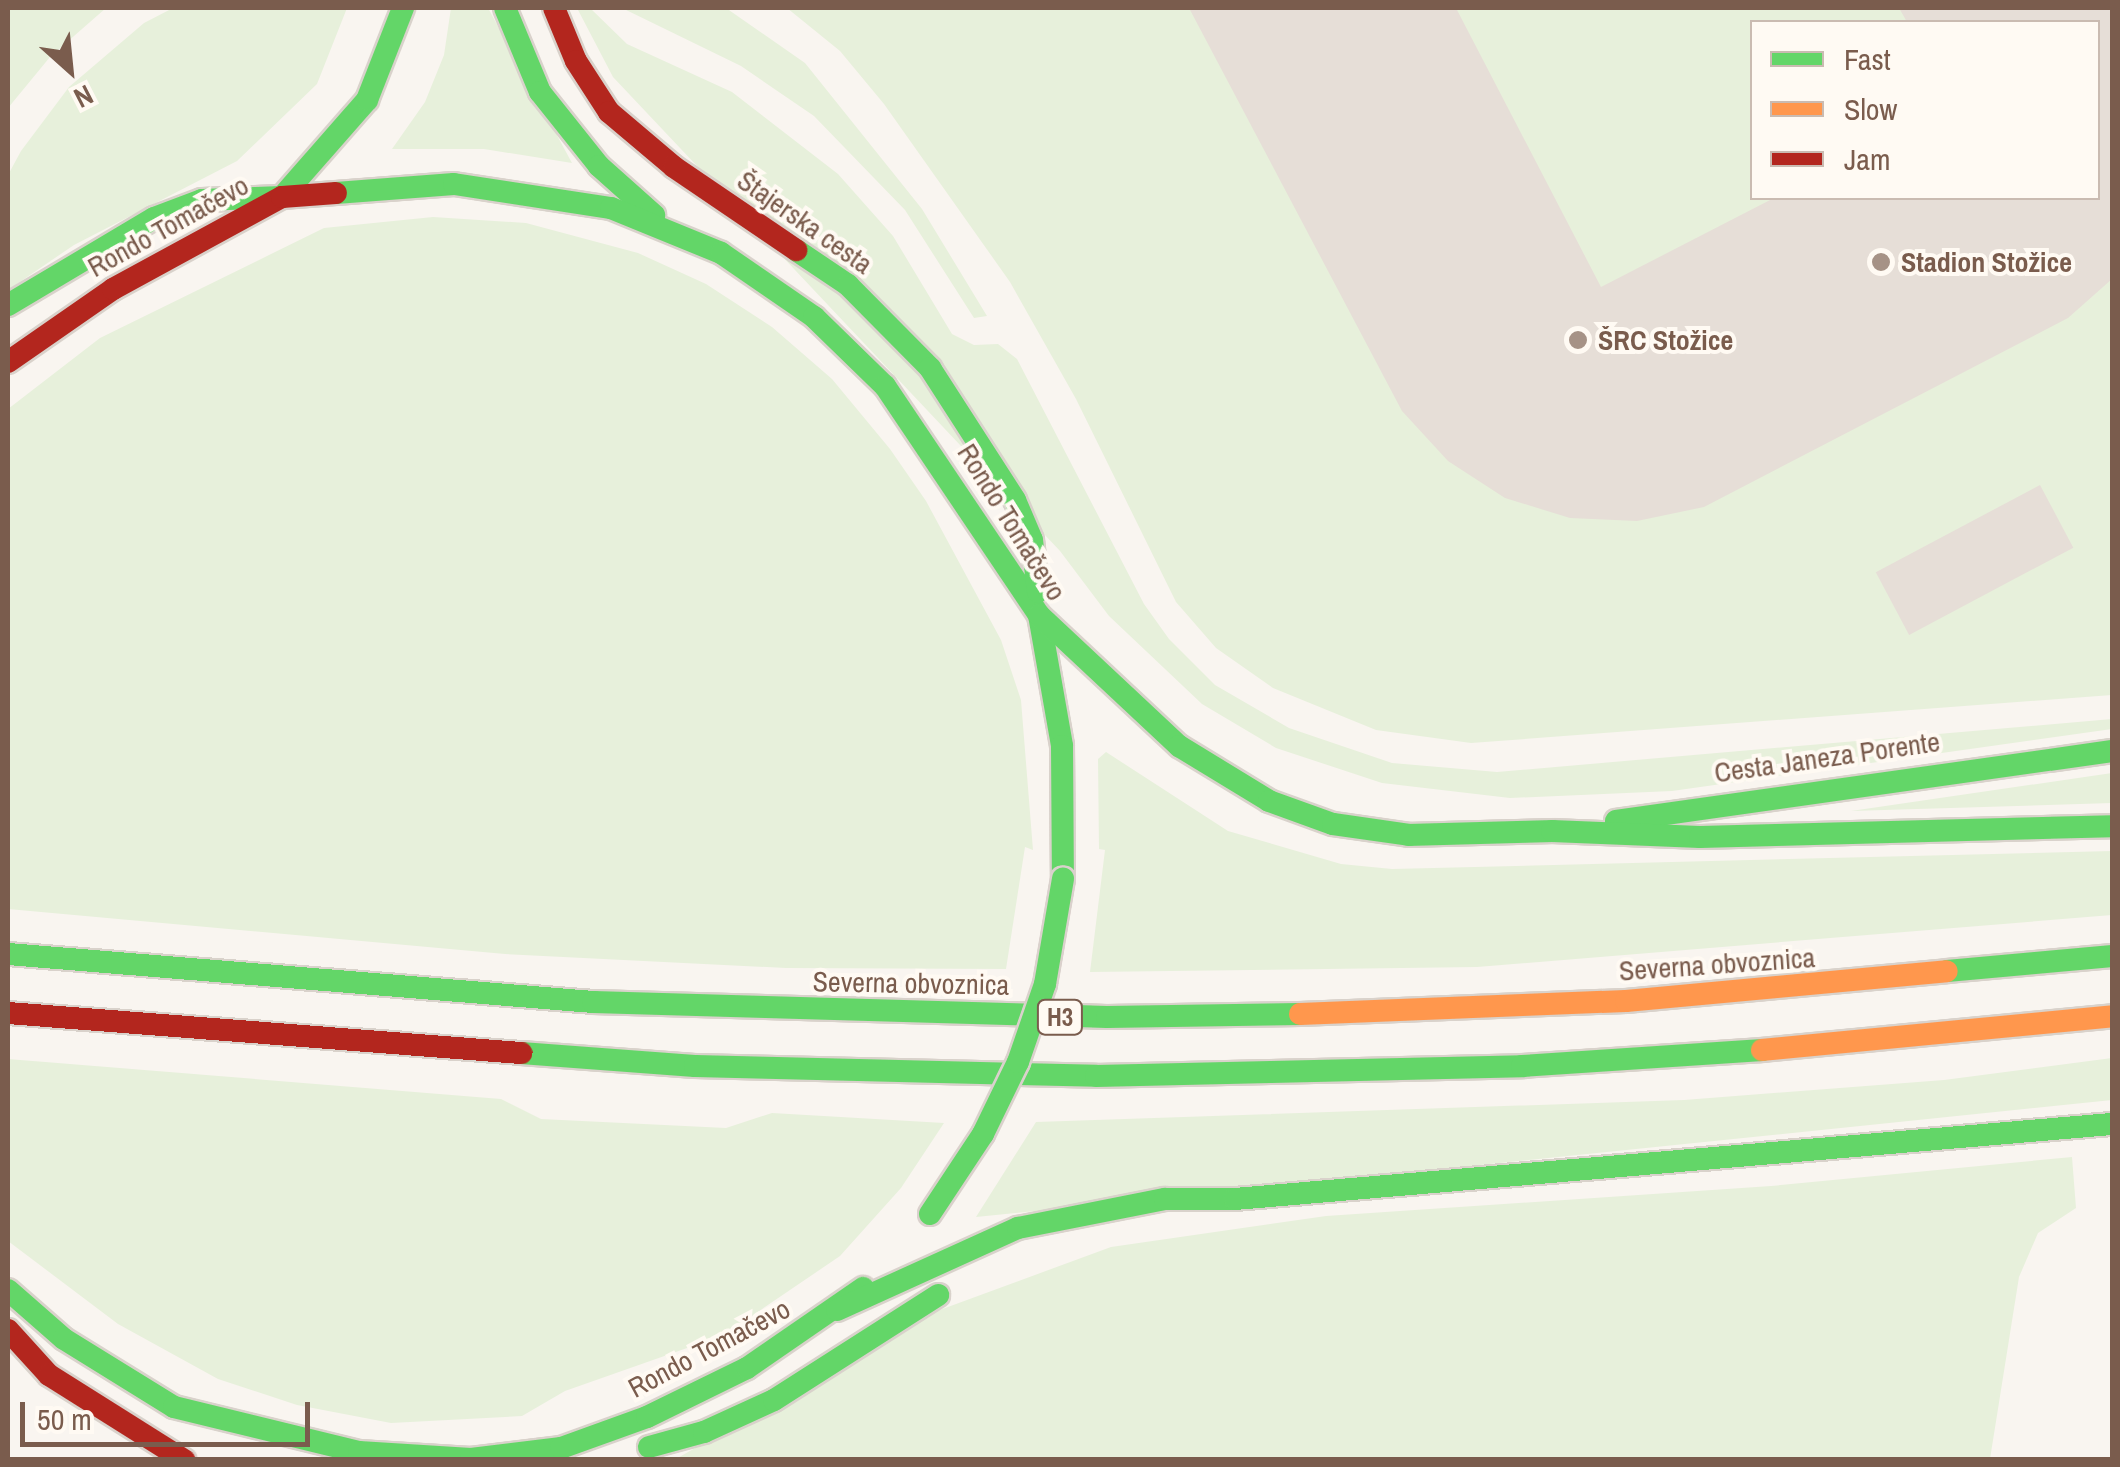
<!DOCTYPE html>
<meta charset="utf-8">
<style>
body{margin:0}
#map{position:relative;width:2120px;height:1467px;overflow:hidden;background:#f9f5f0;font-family:"Archivo Narrow",sans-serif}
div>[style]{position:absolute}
.green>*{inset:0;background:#e7f0db}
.building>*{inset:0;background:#e6ded7;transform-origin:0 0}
.roads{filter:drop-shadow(2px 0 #d9d2cb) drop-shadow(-2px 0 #d9d2cb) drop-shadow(0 2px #d9d2cb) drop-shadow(0 -2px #d9d2cb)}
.fast>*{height:22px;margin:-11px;padding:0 11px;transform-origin:11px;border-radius:11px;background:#63d668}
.slow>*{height:22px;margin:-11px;padding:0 11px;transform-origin:11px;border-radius:11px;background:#ff974d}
.jam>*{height:22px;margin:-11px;padding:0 11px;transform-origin:11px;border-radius:11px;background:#b3261e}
.bridges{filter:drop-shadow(2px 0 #dad1cc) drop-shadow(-2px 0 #dad1cc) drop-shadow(0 2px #dad1cc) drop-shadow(0 -2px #dad1cc)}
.fast-bridge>*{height:22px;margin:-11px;padding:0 11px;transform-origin:11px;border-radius:11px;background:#63d668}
.dots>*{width:28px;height:28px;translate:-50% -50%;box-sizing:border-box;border:5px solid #fffaf3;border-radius:50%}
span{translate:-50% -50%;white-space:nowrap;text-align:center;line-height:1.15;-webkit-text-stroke:8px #fffaf3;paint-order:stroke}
.shield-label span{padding:2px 8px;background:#fffaf3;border:2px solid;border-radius:8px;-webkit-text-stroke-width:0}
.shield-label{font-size:25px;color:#7a5c4d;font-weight:700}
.street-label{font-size:28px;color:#7a5c4d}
.poi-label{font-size:28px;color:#7a5c4d;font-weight:700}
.left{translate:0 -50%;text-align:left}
.frame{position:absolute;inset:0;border:10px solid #7a5c4d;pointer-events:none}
.legend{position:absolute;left:1750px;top:20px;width:350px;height:180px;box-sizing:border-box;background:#fffaf3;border:2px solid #cabbb1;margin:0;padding:12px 18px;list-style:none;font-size:30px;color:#7a5c4d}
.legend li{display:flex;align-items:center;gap:20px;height:50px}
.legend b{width:50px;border:2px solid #cabbb1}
.north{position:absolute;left:20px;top:20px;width:100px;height:100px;-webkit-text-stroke:8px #fffaf3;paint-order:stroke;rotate:153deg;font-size:28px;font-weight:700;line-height:40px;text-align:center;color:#7a5c4d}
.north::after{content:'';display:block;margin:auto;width:35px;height:45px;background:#7a5c4d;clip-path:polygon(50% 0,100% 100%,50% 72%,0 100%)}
.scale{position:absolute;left:20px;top:1402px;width:290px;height:45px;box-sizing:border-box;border:5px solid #7a5c4d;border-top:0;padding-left:12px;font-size:30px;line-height:35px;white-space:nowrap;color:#7a5c4d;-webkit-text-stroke:8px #fffaf3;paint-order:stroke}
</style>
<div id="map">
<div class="green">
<i style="clip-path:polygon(8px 8px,106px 8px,50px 57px,8px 108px)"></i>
<i style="clip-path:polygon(173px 8px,347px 8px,317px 84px,237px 161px,74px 245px,8px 290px,8px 175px,21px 151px,69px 87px,144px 23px)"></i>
<i style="clip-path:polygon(451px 8px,488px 8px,572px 163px,484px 149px,392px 149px,425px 102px,444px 55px)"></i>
<i style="clip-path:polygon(577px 8px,590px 8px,627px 44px,732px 92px,838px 174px,893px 236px,952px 334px,974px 345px,998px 344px,1017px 359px,1144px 604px,1169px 639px,1215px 685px,1289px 728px,1392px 763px,1497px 772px,2112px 719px,2112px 729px,1672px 791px,1510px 798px,1382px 783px,1276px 748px,1202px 704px,1109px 616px,1060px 551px,613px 77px)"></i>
<i style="clip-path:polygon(622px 8px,726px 8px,805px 63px,922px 209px,987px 316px,974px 318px,905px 210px,814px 116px,741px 66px)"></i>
<i style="clip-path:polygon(evenodd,787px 8px,2112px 8px,2112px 695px,1471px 743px,1376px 730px,1273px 688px,1216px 648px,1176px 602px,1076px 399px,1010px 282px,884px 104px,840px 51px,787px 8px,1752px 22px,2098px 22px,2098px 198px,1752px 198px,1752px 22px)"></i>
<i style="clip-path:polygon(433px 217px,526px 223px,638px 253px,706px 284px,772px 327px,832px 379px,890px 449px,926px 501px,1001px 640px,1021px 700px,1033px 850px,1025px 847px,1006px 969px,786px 968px,505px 954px,8px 909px,8px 409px,100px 338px,324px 228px)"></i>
<i style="clip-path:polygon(1106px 752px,1228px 831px,1341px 864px,1392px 869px,2112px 851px,2112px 915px,1477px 967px,1090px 972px,1105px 850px,1099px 849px,1098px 759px)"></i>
<i style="clip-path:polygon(2112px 773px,2112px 803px,1851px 811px)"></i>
<i style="clip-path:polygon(2112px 1058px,2112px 1100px,976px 1217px,1036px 1122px,1684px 1100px,1944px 1080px)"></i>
<i style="clip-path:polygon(8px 1059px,501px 1099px,541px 1119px,726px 1128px,772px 1113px,944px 1123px,901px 1188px,840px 1256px,724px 1335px,565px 1391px,522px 1416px,391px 1423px,297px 1405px,218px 1379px,118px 1324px,8px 1241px)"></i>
<i style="clip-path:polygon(2072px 1157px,2076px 1208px,2038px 1233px,2019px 1277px,1990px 1459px,674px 1460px,937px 1311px,1111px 1247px,1326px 1216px,1771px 1186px)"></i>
</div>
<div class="building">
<i style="clip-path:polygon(1189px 8px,1456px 8px,1601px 287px,1774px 198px,2098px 198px,2098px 22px,1907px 22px,1899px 8px,2112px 8px,2112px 279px,2068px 318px,1704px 507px,1637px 521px,1570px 518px,1505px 498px,1448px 461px,1402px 411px)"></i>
<i style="left:2040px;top:485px;width:71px;height:186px;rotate:62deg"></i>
</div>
<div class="roads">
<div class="fast">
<i style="left:505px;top:8px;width:91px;rotate:67.4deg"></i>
<i style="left:540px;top:92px;width:95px;rotate:51.4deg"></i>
<i style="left:599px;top:166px;width:74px;rotate:41.7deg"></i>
<i style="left:336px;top:193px;width:118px;rotate:-4.4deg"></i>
<i style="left:454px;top:184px;width:159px;rotate:8.7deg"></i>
<i style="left:611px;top:208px;width:119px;rotate:22.2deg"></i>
<i style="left:721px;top:253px;width:113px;rotate:34.5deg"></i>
<i style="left:814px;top:317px;width:99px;rotate:44.2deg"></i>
<i style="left:885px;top:386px;width:276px;rotate:56.1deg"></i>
<i style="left:1039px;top:615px;width:133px;rotate:80deg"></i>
<i style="left:1062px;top:746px;width:133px;rotate:89.6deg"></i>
<i style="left:282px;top:197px;width:129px;rotate:-48.8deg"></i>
<i style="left:367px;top:100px;width:99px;rotate:-68.6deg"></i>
<i style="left:796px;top:250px;width:63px;rotate:33.9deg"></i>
<i style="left:848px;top:285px;width:117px;rotate:45.3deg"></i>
<i style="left:930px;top:368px;width:157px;rotate:57.2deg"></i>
<i style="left:1015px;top:500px;width:43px;rotate:67deg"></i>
<i style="left:1032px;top:540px;width:52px;rotate:83.4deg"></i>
<i style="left:8px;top:305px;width:170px;rotate:-30.8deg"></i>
<i style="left:154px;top:218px;width:51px;rotate:-20.6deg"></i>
<i style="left:202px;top:200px;width:80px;rotate:-2.1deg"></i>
<i style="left:1039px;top:615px;width:192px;rotate:43.1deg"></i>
<i style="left:1179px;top:746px;width:105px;rotate:31.4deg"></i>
<i style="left:1269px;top:801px;width:68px;rotate:19.8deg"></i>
<i style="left:1333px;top:824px;width:77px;rotate:8.2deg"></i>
<i style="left:1409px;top:835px;width:143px;rotate:-1.6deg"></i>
<i style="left:1616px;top:821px;width:501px;rotate:-8.03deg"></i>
<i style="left:1552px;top:831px;width:148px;rotate:2.3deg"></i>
<i style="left:1700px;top:837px;width:412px;rotate:-1.5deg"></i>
<i style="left:8px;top:954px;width:587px;rotate:4.69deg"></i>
<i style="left:593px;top:1002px;width:514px;rotate:1.67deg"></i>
<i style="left:1107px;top:1017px;width:193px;rotate:-0.9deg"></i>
<i style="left:1947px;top:971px;width:166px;rotate:-5.2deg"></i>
<i style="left:521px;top:1053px;width:174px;rotate:4.3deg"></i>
<i style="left:695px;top:1066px;width:401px;rotate:1.4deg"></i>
<i style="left:1096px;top:1076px;width:426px;rotate:-1.3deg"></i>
<i style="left:1522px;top:1066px;width:241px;rotate:-3.8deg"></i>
<i style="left:8px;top:1290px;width:74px;rotate:41.2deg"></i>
<i style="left:64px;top:1339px;width:129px;rotate:31.7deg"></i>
<i style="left:174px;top:1407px;width:190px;rotate:13.7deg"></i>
<i style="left:359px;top:1452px;width:112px;rotate:3.6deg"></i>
<i style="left:471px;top:1459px;width:91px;rotate:-7deg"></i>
<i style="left:561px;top:1448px;width:91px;rotate:-19.8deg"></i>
<i style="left:647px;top:1417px;width:111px;rotate:-26.1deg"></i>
<i style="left:747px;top:1368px;width:141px;rotate:-34.6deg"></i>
<i style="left:837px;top:1310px;width:199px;rotate:-24.4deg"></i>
<i style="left:1018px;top:1228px;width:150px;rotate:-11.2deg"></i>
<i style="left:1165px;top:1199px;width:70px"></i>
<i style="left:1235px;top:1199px;width:880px;rotate:-4.89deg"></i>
<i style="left:649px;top:1447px;width:57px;rotate:-15.3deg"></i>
<i style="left:704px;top:1432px;width:77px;rotate:-24.6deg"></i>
<i style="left:774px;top:1400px;width:195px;rotate:-32.6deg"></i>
</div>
<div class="slow">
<i style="left:1300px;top:1014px;width:326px;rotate:-2.3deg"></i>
<i style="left:1626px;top:1001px;width:322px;rotate:-5.3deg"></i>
<i style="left:1762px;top:1050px;width:352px;rotate:-5.5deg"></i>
</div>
<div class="jam">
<i style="left:554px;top:8px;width:57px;rotate:67.5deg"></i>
<i style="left:576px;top:61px;width:61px;rotate:57.1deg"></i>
<i style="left:609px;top:112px;width:85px;rotate:40.2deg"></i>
<i style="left:674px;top:167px;width:148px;rotate:34.2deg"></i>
<i style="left:8px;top:362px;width:128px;rotate:-34.8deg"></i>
<i style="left:113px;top:289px;width:192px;rotate:-28.6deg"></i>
<i style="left:282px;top:197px;width:54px;rotate:-4.2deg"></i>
<i style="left:8px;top:1013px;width:515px;rotate:4.46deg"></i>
<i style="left:8px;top:1330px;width:61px;rotate:47.7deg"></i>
<i style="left:49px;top:1375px;width:160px;rotate:32.2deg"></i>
</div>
</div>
<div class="bridges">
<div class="fast-bridge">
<i style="left:930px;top:1214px;width:96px;rotate:-56.5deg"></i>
<i style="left:983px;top:1134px;width:80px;rotate:-64.1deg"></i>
<i style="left:1018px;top:1062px;width:83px;rotate:-70.9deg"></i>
<i style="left:1045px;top:984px;width:107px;rotate:-80.3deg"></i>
</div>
</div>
<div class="dots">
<i style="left:1881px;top:262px;background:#a69286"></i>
<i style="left:1578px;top:340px;background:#a69286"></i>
</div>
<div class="shield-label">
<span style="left:1060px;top:1017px">H3</span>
</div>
<div class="street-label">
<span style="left:805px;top:222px;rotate:35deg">Štajerska cesta</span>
<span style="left:168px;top:226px;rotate:-29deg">Rondo Tomačevo</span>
<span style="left:1012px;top:522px;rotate:58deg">Rondo Tomačevo</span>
<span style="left:1827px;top:757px;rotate:-8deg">Cesta Janeza Porente</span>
<span style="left:1717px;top:964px;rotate:-4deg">Severna obvoznica</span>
<span style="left:911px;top:983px;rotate:1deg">Severna obvoznica</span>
<span style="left:709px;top:1348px;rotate:-28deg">Rondo Tomačevo</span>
</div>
<div class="poi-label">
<span class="left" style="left:1901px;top:262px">Stadion Stožice</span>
<span class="left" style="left:1598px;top:340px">ŠRC Stožice</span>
</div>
<div class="frame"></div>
<ul class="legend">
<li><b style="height:12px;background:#63d668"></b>Fast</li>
<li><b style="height:12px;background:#ff974d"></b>Slow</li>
<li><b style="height:12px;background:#b3261e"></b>Jam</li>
</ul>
<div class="north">N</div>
<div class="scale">50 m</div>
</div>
